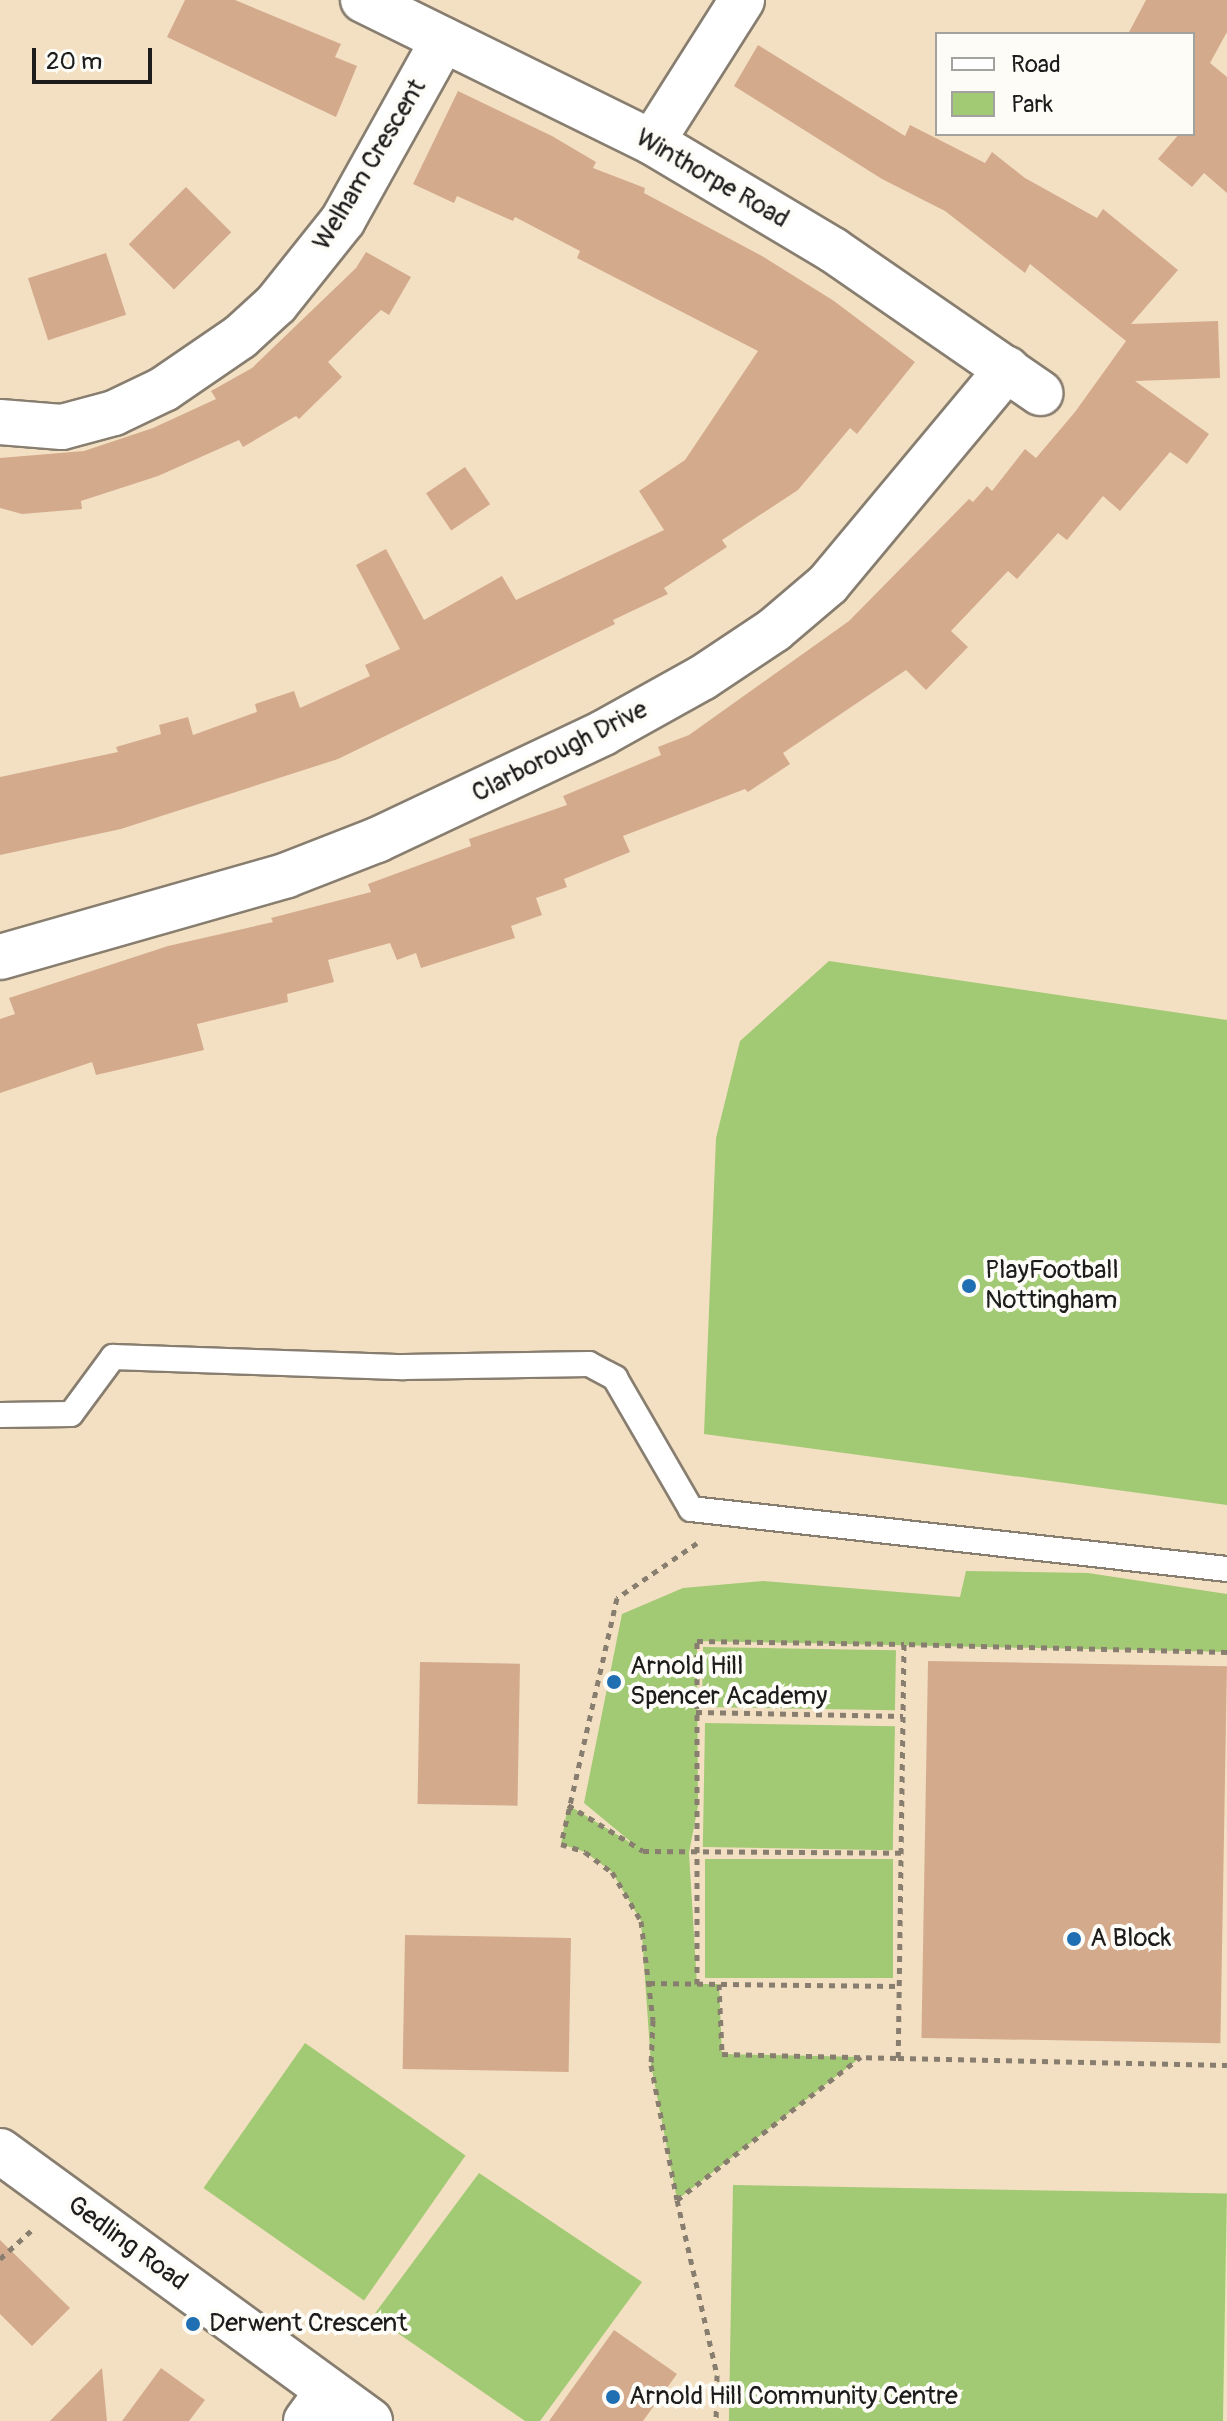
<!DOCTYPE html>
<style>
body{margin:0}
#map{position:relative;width:1227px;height:2421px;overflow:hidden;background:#f3e0c3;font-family:Pangolin,sans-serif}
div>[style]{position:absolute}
.green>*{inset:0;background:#a2c973;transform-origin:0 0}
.building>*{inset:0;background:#d4aa8d;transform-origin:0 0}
.path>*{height:5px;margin-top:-2.5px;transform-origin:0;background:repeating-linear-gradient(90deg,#887e70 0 6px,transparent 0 12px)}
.roads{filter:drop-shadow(2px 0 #887e70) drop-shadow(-2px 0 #887e70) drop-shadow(0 2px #887e70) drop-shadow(0 -2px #887e70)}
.lane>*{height:24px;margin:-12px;padding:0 12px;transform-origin:12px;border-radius:12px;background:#fff}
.street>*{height:44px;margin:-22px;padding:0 22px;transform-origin:22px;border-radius:22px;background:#fff}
.secondary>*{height:44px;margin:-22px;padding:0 22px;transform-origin:22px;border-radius:22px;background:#fff}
.dots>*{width:22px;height:22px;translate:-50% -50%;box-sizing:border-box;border:4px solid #fdfcf7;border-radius:50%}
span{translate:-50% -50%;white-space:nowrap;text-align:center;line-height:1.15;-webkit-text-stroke:8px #fdfcf7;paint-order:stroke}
.street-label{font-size:26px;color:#1c1c1c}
.poi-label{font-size:26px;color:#1c1c1c}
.left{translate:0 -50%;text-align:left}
.legend{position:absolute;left:935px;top:32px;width:260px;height:104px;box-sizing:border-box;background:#fdfcf7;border:2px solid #a3a29f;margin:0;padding:10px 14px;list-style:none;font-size:24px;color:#1c1c1c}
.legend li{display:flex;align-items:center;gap:16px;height:40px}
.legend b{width:40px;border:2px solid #a3a29f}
.scale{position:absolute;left:32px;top:48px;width:120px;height:36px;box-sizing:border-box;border:4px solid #1c1c1c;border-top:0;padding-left:10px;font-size:24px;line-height:28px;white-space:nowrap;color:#1c1c1c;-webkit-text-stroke:6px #fdfcf7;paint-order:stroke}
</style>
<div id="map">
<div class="green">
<i style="clip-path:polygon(829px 961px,1227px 1020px,1227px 1505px,704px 1434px,716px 1138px,740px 1041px)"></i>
<i style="clip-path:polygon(966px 1571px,1088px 1573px,1227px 1594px,1227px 1652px,697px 1641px,698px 1806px,689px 1853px,697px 1984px,719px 1984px,722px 2054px,861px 2057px,677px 2200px,651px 2065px,641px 1921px,612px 1872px,585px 1852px,561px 1844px,568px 1805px,636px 1846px,584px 1803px,622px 1614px,683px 1588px,763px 1581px,960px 1597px)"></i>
<i style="left:703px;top:1647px;width:193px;height:60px;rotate:1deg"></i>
<i style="left:705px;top:1723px;width:190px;height:124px;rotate:1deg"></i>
<i style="left:705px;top:1859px;width:188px;height:119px"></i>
<i style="left:305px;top:2043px;width:196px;height:177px;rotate:35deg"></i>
<i style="clip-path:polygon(479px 2173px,642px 2282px,540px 2421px,525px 2421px,373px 2316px)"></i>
<i style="left:733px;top:2185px;width:494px;height:236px;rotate:1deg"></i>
</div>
<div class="building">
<i style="clip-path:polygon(185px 0,235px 0,341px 44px,335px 57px,357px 66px,336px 117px,167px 37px)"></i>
<i style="clip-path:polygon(1146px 0,1227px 0,1227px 32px,1210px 63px,1227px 77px,1227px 193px,1204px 173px,1192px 187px,1158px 159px,1179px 134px,1193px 134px,1193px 34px,1128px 34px)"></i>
<i style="clip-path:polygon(758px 45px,905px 136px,910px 125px,985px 163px,992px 152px,1025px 178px,1097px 218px,1103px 209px,1178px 270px,1131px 324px,1218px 321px,1220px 378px,1135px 381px,1209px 434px,1187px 464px,1170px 452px,1120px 511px,1103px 496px,1067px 540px,1058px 533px,1017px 579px,1008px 571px,951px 631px,968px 647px,926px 690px,906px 670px,783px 753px,790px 764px,748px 792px,745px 789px,623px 836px,630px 852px,564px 879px,567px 887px,536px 898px,542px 915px,511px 926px,515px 938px,421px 968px,416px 953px,397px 960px,390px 943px,328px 960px,334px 982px,287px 994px,288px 1002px,197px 1024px,204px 1050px,96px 1075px,92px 1062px,0 1093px,0 1019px,15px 1014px,9px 998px,168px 946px,273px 922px,271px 918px,371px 892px,368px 884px,471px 846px,469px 839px,567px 805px,563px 796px,661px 755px,658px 747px,689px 735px,849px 621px,969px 499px,973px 502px,987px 486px,992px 491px,1025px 449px,1036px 458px,1075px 412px,1126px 341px,1030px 264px,1025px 273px,945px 211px,882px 179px,734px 86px)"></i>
<i style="clip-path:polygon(458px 91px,552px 136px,596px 162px,593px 168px,645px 188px,644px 193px,762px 256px,834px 301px,915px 362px,857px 434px,850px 428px,798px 490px,722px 540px,727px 547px,664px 588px,668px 594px,613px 620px,615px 624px,338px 759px,121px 829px,0 855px,0 777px,118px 752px,116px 747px,161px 734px,159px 725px,188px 717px,193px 735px,257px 712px,255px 704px,294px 691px,300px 708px,370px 676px,365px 665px,400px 649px,356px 565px,386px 549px,424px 620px,502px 576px,516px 600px,664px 530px,639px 491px,685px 460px,758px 351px,577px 258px,580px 251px,515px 217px,513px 221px,457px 196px,454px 203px,413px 184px)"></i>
<i style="left:186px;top:187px;width:64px;height:81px;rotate:45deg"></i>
<i style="clip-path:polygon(366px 252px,411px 277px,389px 315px,381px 310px,328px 362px,342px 377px,299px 419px,296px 416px,243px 447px,239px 440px,158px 476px,81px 501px,82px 509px,22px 514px,0 508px,0 458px,84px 451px,153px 428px,216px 399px,211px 391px,252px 368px,356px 268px)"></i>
<i style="left:106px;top:253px;width:65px;height:82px;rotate:72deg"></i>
<i style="left:465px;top:467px;width:45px;height:47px;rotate:56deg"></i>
<i style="left:928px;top:1661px;width:299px;height:377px;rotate:1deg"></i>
<i style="left:420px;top:1662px;width:100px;height:142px;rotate:1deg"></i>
<i style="left:405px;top:1935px;width:166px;height:134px;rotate:1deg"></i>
<i style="clip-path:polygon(0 2240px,70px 2308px,32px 2346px,0 2314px)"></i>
<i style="clip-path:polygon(614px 2330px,677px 2374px,643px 2421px,549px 2421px)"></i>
<i style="clip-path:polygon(102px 2368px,107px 2421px,50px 2421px)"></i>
<i style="clip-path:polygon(161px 2368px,205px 2400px,189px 2421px,122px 2421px)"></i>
</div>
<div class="path">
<i style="left:697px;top:1543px;width:97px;rotate:145.5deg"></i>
<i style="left:617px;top:1598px;width:252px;rotate:102.8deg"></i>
<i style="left:561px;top:1844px;width:25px;rotate:18deg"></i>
<i style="left:585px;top:1852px;width:34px;rotate:37deg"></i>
<i style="left:612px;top:1872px;width:57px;rotate:59.4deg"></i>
<i style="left:641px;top:1921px;width:100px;rotate:83.1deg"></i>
<i style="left:653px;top:2020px;width:45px;rotate:92.5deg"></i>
<i style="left:651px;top:2065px;width:137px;rotate:79.1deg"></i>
<i style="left:677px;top:2200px;width:233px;rotate:-37.9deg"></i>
<i style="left:1227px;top:1652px;width:323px;rotate:-178.6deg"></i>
<i style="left:904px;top:1644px;width:414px;rotate:90.8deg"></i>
<i style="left:898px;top:2058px;width:329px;rotate:1.2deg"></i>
<i style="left:696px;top:1712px;width:207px;rotate:1.1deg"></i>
<i style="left:568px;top:1805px;width:88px;rotate:31.5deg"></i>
<i style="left:643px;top:1851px;width:258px;rotate:0.4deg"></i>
<i style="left:649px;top:1983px;width:250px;rotate:0.7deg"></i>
<i style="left:697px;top:1984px;width:343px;rotate:-90deg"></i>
<i style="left:697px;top:1641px;width:207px;rotate:0.8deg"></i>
<i style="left:719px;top:1984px;width:70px;rotate:87.5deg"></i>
<i style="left:722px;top:2054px;width:176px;rotate:1.3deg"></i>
<i style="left:677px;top:2200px;width:180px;rotate:77.1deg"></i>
<i style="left:717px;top:2375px;width:46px;rotate:91.2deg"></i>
<i style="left:0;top:2259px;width:47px;rotate:-42.4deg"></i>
</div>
<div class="roads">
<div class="lane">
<i style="left:0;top:1415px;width:71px;rotate:-0.8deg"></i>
<i style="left:71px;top:1414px;width:71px;rotate:-53.6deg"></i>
<i style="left:113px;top:1357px;width:291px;rotate:2deg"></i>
<i style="left:404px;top:1367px;width:185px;rotate:-0.9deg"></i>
<i style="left:589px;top:1364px;width:30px;rotate:28deg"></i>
<i style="left:615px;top:1378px;width:151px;rotate:59.9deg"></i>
<i style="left:691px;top:1509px;width:539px;rotate:6.39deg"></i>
</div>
<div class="street">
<i style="left:363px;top:0;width:322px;rotate:26.2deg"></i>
<i style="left:652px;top:142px;width:211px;rotate:30.8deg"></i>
<i style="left:833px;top:250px;width:252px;rotate:34.6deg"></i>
<i style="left:652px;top:142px;width:168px;rotate:-57.6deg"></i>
<i style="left:0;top:422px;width:62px;rotate:4.6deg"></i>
<i style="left:62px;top:427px;width:54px;rotate:-15.1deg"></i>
<i style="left:114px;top:413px;width:55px;rotate:-25.6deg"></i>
<i style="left:164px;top:389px;width:92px;rotate:-34.4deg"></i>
<i style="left:240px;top:337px;width:49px;rotate:-42.5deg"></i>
<i style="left:276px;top:304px;width:107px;rotate:-51.4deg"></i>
<i style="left:343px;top:220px;width:206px;rotate:-60.9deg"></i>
<i style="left:0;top:957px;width:298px;rotate:-15.9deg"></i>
<i style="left:287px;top:875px;width:97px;rotate:-21.3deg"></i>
<i style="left:377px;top:840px;width:250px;rotate:-25.3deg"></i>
<i style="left:603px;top:733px;width:113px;rotate:-29.1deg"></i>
<i style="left:702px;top:678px;width:87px;rotate:-33.7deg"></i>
<i style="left:774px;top:630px;width:71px;rotate:-40.4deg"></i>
<i style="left:828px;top:584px;width:280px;rotate:-50.2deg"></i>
<i style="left:306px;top:2421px;width:37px;rotate:-54deg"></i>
</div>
<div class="secondary">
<i style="left:0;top:2151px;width:458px;rotate:36.1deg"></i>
</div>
</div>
<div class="dots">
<i style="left:969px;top:1286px;background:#1f6fb2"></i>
<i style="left:614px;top:1682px;background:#1f6fb2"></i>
<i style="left:1074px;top:1939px;background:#1f6fb2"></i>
<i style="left:193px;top:2324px;background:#1f6fb2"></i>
<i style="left:613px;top:2397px;background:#1f6fb2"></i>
</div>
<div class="street-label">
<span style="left:370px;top:165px;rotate:-59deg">Welham Crescent</span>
<span style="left:712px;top:179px;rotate:30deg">Winthorpe Road</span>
<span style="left:560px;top:752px;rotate:-27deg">Clarborough Drive</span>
<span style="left:127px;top:2244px;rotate:36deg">Gedling Road</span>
</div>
<div class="poi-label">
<span class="left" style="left:985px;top:1286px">PlayFootball<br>Nottingham</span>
<span class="left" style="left:630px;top:1682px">Arnold Hill<br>Spencer Academy</span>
<span class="left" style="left:1090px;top:1939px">A Block</span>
<span class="left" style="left:209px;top:2324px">Derwent Crescent</span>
<span class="left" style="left:629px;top:2397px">Arnold Hill Community Centre</span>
</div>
<ul class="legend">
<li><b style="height:10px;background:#fff"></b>Road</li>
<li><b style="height:22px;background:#a2c973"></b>Park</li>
</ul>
<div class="scale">20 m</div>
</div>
